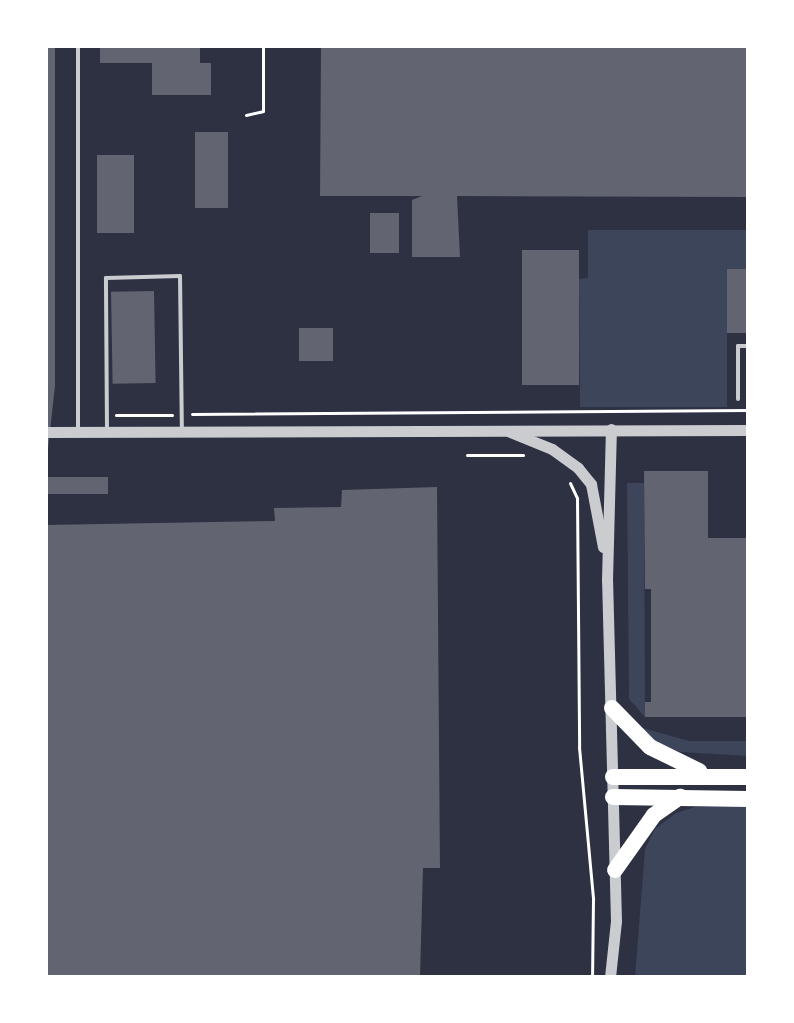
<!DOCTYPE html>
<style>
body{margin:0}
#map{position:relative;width:794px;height:1023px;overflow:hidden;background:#2d3142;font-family:Roboto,sans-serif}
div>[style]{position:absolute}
.green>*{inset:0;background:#3c4559}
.building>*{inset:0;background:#626471;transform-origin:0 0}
.path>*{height:3px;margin:-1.5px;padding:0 1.5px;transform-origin:1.5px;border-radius:1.5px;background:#fff}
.service>*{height:4px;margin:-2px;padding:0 2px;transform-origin:2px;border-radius:2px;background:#caccd0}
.tertiary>*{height:11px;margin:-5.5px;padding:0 5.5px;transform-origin:5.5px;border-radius:5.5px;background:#caccd0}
.motorway>*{height:16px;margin:-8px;padding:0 8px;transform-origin:8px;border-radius:8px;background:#fff}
span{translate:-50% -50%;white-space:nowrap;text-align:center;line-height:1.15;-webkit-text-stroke:6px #fff;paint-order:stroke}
.frame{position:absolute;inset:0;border:48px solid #fff;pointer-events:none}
</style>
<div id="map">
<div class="green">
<i style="clip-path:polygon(588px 230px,748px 230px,748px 269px,727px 270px,727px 407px,580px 407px,579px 279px,588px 278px)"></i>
<i style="clip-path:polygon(627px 483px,644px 483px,645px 717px,629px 699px)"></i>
<i style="clip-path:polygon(639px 727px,689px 741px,748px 741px,748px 756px,681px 752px,657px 743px)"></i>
<i style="clip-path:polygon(695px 807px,748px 807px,748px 977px,635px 977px,645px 849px,655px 829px,676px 813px)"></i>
</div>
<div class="building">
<i style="clip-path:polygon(46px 46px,55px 46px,55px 386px,48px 449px)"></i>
<i style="clip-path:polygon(100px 46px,200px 46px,200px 63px,211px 63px,211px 95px,152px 95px,152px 63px,100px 63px)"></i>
<i style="clip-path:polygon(321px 46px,748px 46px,748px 197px,457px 196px,460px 257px,412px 257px,412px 200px,422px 196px,320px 196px)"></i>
<i style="left:195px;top:132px;width:33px;height:76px"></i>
<i style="left:97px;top:155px;width:37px;height:78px"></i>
<i style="left:370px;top:213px;width:29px;height:40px"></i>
<i style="left:579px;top:250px;width:135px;height:57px;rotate:90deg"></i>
<i style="left:727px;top:269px;width:21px;height:64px"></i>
<i style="left:154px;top:291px;width:92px;height:43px;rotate:89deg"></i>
<i style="left:299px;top:328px;width:34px;height:33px"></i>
<i style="clip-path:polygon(644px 471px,708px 471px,708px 538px,748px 538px,748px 717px,645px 717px,645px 702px,651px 702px,651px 589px,645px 589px)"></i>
<i style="left:108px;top:477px;width:17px;height:62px;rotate:90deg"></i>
<i style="clip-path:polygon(437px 487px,440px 868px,423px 868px,420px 977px,46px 977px,46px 525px,275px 521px,274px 508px,341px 507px,342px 490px)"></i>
</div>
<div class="path">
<i style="left:246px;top:115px;width:17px;rotate:-13deg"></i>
<i style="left:263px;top:111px;width:65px;rotate:-90deg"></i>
<i style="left:192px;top:414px;width:556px;rotate:-0.41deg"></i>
<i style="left:116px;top:415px;width:56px"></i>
<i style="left:467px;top:455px;width:56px"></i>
<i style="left:570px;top:483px;width:17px;rotate:65deg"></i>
<i style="left:577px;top:498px;width:249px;rotate:89.5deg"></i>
<i style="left:579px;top:747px;width:153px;rotate:84.7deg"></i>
<i style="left:593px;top:899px;width:78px;rotate:90.7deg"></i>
</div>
<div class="service">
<i style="left:738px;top:399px;width:53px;rotate:-90deg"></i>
<i style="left:738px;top:346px;width:10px"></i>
<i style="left:107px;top:430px;width:152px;rotate:-90.4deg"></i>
<i style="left:106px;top:278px;width:74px;rotate:-1.5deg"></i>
<i style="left:180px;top:276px;width:153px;rotate:89.3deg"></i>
<i style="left:78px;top:432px;width:386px;rotate:-90deg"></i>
</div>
<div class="tertiary">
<i style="left:46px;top:432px;width:702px;rotate:-0.16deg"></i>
<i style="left:510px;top:432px;width:45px;rotate:22deg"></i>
<i style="left:552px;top:449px;width:32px;rotate:36deg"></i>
<i style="left:578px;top:468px;width:21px;rotate:51deg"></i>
<i style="left:591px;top:484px;width:64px;rotate:79.2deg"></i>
<i style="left:610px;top:977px;width:56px;rotate:-83.9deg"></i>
<i style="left:616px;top:921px;width:341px;rotate:-91.5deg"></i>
<i style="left:607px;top:580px;width:151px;rotate:-88.5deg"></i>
</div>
<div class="motorway">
<i style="left:612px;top:708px;width:54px;rotate:45.7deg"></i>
<i style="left:650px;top:747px;width:55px;rotate:26.1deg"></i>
<i style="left:613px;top:777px;width:135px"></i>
<i style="left:613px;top:797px;width:135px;rotate:0.8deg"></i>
<i style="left:615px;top:870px;width:67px;rotate:-54.7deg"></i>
<i style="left:654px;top:815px;width:32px;rotate:-35deg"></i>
</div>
<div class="frame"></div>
</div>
